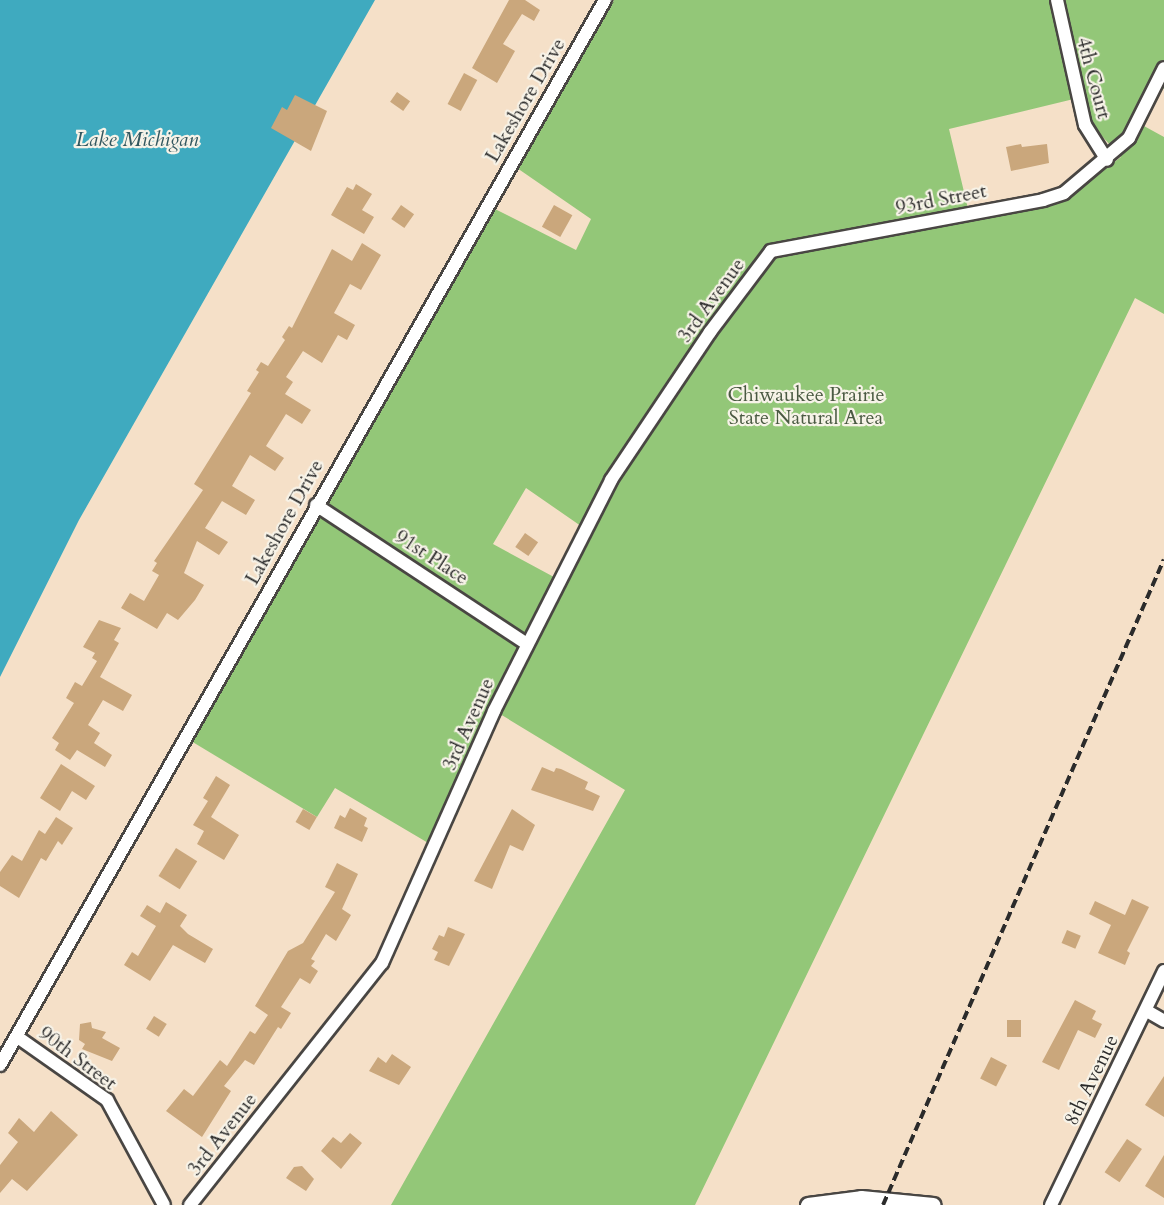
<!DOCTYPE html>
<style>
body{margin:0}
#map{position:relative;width:1164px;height:1205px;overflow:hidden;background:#f5e0c8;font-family:Cardo,serif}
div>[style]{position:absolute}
.green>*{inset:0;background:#93c778}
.water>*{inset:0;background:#3faabf}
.building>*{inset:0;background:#caa77c;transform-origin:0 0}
.roads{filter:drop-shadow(2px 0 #494643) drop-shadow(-2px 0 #494643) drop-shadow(0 2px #494643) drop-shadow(0 -2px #494643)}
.minor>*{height:12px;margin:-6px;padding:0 6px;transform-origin:6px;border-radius:6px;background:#fff}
.tertiary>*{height:15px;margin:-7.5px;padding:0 7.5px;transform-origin:7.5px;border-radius:7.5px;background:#fff}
.rail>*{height:4px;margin-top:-2px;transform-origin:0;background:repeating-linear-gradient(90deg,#2b2b2b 0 9px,transparent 0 13.5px)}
span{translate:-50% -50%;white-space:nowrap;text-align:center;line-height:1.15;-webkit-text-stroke:4.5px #f7f3e8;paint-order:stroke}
.street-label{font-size:20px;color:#2b2b2b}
.park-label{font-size:20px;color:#4a5a42}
.water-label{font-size:21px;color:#32575f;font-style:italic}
</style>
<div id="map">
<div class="green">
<i style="clip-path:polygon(evenodd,614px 0,1164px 0,1164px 89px,1153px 83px,1133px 120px,1164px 137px,1164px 314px,1135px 298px,695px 1205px,391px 1205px,625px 790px,495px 711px,435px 847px,335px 788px,317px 817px,186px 738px,343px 476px,495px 209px,576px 250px,591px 219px,517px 168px,614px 0,1082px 97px,1090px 123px,1121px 157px,1066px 198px,1035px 208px,970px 217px,949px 129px,1082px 97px,614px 0,526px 488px,591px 533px,565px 583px,493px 544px,526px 488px)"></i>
</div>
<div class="water">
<i style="clip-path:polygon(0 0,375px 0,79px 520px,0 677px)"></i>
</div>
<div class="building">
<i style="clip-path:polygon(509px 0,525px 0,540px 10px,534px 21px,522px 14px,503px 44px,515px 51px,497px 83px,472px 68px)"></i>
<i style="left:464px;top:73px;width:15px;height:35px;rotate:28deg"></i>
<i style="left:397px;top:92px;width:16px;height:12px;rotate:35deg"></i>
<i style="clip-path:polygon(295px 95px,327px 111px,311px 151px,271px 128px,282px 107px,287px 110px)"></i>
<i style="clip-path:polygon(1021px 144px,1022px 147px,1047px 144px,1049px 163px,1011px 171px,1006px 147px)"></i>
<i style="clip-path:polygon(356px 184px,372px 194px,362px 210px,374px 217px,364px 234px,331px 215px,347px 187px,353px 190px)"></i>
<i style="left:401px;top:205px;width:16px;height:17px;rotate:35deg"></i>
<i style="left:554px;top:205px;width:21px;height:25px;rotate:29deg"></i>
<i style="clip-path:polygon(362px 243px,381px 255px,361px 290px,350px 284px,334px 313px,355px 325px,347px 340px,338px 335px,322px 363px,303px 351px,286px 377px,293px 382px,285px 394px,311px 410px,302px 424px,286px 414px,266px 446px,284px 458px,275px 471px,250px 455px,232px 486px,255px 500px,246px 515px,222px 501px,205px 528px,228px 542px,219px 555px,197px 541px,184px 573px,204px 585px,195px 600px,178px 620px,167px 613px,157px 629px,121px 608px,130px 593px,144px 601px,159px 575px,152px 571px,157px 563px,154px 561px,203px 490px,194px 484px,251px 393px,247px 391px,259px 372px,256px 370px,261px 362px,268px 366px,285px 340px,282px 337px,289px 326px,292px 328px,332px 249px,352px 261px)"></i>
<i style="left:525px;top:533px;width:16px;height:17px;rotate:35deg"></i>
<i style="clip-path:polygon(99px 620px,121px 628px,114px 640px,119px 643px,100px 677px,132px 695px,123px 711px,103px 700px,88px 725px,100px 733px,94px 743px,112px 755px,105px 767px,77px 750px,70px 760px,55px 750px,59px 743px,52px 738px,74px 703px,66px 698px,75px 682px,82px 686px,97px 661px,92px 658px,95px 653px,83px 647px)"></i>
<i style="clip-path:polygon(61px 764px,95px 786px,86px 800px,72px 791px,60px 811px,40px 798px)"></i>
<i style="clip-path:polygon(542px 767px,554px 772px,556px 768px,561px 769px,588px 782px,585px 789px,600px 796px,593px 811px,531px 790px)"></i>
<i style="clip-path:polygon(216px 776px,230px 785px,211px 817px,239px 835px,224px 860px,197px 844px,204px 831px,193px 825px,208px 801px,203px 798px)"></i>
<i style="clip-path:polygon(350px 808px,367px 818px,364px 826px,368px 828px,362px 842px,334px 828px,340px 815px,345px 818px)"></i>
<i style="left:303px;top:809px;width:16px;height:15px;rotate:30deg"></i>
<i style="clip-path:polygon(512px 809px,535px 825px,523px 851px,510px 845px,492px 889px,474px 881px)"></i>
<i style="clip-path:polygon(56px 817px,73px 828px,62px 845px,58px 841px,46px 861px,41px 858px,19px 898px,0 886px,0 872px,12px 855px,22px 861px,39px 830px,45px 834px)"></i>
<i style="left:176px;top:848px;width:25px;height:33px;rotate:32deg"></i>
<i style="clip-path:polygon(337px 863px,358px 874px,342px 909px,351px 915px,336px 941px,326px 934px,311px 959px,315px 961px,311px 966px,318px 971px,310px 984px,300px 978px,281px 1007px,291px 1013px,281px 1029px,278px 1027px,254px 1065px,245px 1060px,224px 1086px,231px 1091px,202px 1137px,166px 1111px,184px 1089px,193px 1096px,220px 1060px,227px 1066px,250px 1031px,255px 1034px,268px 1015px,255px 1006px,288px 951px,303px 943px,335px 892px,325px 887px)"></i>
<i style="clip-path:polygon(1132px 899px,1149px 907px,1127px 951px,1130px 953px,1125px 965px,1098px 953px,1111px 925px,1089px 914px,1095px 901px,1125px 915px)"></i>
<i style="clip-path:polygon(166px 902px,187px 915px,180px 926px,188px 934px,213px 949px,205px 963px,173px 945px,150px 981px,124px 965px,132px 952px,138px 956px,156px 926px,140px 916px,147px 905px,160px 913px)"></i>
<i style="clip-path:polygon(448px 927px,465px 934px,449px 966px,434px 960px,438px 952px,432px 949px,439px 935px,444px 937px)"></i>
<i style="left:1067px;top:930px;width:15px;height:14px;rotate:23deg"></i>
<i style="clip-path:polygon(1075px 1000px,1096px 1011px,1092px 1019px,1102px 1024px,1095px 1038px,1078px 1030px,1059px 1070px,1042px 1062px)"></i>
<i style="left:154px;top:1016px;width:15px;height:15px;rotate:32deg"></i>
<i style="left:1007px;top:1020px;width:14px;height:17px"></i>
<i style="clip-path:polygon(91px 1022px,92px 1028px,106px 1032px,102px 1038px,120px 1048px,112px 1061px,82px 1049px,85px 1044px,79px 1040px,80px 1024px)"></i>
<i style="clip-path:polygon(392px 1054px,411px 1067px,399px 1085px,369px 1071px,378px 1057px,386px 1063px)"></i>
<i style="left:991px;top:1057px;width:18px;height:24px;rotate:27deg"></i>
<i style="clip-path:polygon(1164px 1076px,1164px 1117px,1145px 1105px)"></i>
<i style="clip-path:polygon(51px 1111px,78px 1135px,27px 1191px,12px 1179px,0 1193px,0 1165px,18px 1142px,8px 1133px,19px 1118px,34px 1132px)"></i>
<i style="clip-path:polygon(350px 1133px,362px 1143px,341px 1169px,321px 1151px,333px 1137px,341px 1143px)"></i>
<i style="left:1127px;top:1139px;width:18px;height:40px;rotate:34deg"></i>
<i style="clip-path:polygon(1164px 1155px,1164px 1198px,1145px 1186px)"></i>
<i style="clip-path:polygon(302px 1166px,314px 1179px,306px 1191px,286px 1178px,294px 1167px)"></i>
</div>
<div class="roads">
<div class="minor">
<i style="left:1057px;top:0;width:128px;rotate:77.4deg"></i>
<i style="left:1085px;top:125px;width:41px;rotate:57.8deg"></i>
<i style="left:316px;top:505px;width:253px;rotate:33.4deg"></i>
<i style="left:1147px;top:1011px;width:20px;rotate:30deg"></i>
<i style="left:19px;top:1038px;width:108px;rotate:35.2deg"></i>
<i style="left:107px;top:1100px;width:119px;rotate:61.5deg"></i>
<i style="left:0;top:1065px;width:1225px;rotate:-60.4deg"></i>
<i style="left:190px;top:1205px;width:309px;rotate:-51.6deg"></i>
<i style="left:382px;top:963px;width:276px;rotate:-66deg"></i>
<i style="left:494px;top:711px;width:259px;rotate:-63.1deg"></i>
<i style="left:611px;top:480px;width:178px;rotate:-56.2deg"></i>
<i style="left:710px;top:332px;width:101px;rotate:-53deg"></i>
<i style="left:771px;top:251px;width:277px;rotate:-10.6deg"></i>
<i style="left:1043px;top:200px;width:22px;rotate:-18deg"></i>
<i style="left:1064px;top:193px;width:85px;rotate:-40.2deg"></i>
<i style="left:1129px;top:138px;width:78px;rotate:-63.4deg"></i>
<i style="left:1051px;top:1205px;width:260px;rotate:-64.2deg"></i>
</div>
<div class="tertiary">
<i style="left:808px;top:1205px;width:53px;rotate:-7.5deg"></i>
<i style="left:861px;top:1198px;width:72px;rotate:5.6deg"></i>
</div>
</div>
<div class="rail">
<i style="left:883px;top:1205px;width:704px;rotate:-66.49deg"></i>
</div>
<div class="street-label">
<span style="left:1094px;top:78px;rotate:75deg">4th Court</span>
<span style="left:525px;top:100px;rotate:-60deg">Lakeshore Drive</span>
<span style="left:941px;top:199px;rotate:-11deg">93rd Street</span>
<span style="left:711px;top:300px;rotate:-54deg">3rd Avenue</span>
<span style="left:284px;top:522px;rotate:-61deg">Lakeshore Drive</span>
<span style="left:432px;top:557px;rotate:33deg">91st Place</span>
<span style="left:468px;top:724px;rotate:-66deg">3rd Avenue</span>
<span style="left:78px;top:1058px;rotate:37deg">90th Street</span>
<span style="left:1091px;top:1080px;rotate:-64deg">8th Avenue</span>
<span style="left:222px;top:1134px;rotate:-52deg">3rd Avenue</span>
</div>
<div class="park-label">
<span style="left:806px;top:406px">Chiwaukee Prairie<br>State Natural Area</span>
</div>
<div class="water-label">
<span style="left:137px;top:140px">Lake Michigan</span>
</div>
</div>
